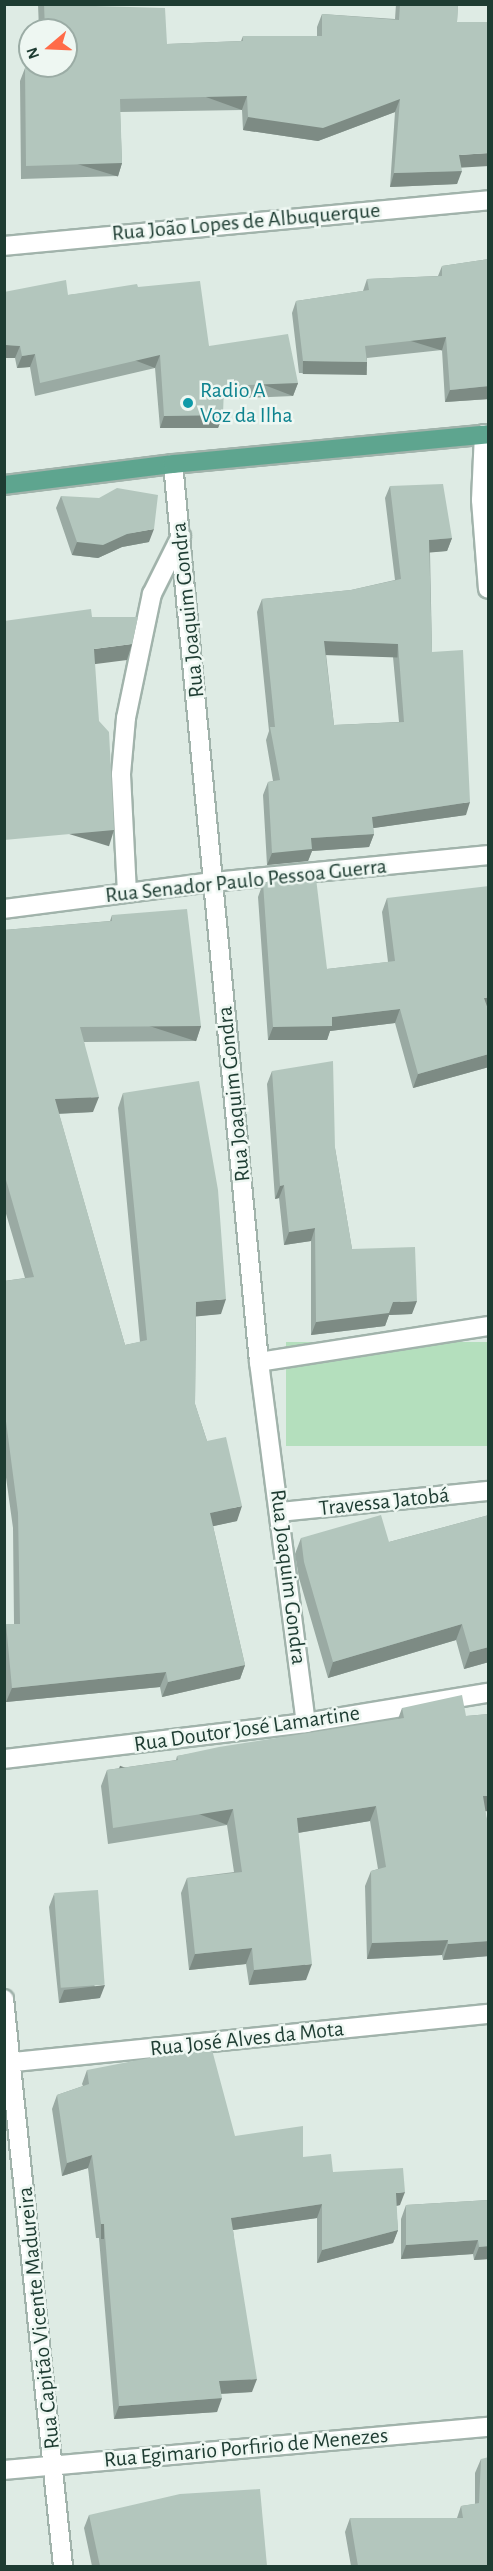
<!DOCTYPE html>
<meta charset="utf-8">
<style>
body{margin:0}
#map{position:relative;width:493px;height:2571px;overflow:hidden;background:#deebe4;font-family:"Alegreya Sans",sans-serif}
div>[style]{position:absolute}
.green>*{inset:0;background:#b4dfbd;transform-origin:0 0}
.roads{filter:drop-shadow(2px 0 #a1b3ab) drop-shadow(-2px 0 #a1b3ab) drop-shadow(0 2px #a1b3ab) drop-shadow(0 -2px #a1b3ab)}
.street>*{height:18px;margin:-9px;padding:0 9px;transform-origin:9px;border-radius:9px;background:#fff}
.primary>*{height:18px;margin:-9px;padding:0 9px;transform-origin:9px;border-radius:9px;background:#5ea58f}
.wall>*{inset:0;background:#9aaaa3}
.shaded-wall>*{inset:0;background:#7d8b84;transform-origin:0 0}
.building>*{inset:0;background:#b3c6bd;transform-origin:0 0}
.dots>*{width:16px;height:16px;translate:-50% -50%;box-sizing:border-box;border:3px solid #eef7f2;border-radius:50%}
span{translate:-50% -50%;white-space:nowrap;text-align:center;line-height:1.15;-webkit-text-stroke:5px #eef7f2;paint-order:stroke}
.street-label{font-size:22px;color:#1e3c32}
.culture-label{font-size:22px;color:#0d838f}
.left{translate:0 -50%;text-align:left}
.frame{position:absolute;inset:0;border:6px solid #1e3c32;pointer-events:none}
.north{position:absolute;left:18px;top:18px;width:60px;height:60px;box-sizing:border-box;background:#eef7f2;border:2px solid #9baca5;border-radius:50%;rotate:251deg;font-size:16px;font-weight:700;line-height:24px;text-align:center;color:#1e3c32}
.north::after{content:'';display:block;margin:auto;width:21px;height:27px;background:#ff6b48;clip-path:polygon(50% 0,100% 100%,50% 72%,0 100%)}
</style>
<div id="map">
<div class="green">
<i style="left:488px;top:1342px;width:104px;height:202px;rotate:90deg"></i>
</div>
<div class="roads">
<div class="street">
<i style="left:4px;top:246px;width:486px;rotate:-5.4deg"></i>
<i style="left:484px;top:434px;width:66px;rotate:92.6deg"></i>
<i style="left:481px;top:500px;width:89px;rotate:85.5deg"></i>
<i style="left:173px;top:464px;width:902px;rotate:84.53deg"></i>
<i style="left:259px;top:1362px;width:364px;rotate:82.6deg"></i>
<i style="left:127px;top:893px;width:119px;rotate:-92.9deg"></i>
<i style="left:121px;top:774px;width:56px;rotate:-84.9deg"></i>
<i style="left:126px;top:718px;width:127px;rotate:-78.2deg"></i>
<i style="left:152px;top:594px;width:65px;rotate:-63.4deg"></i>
<i style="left:4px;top:909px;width:211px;rotate:-7.4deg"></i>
<i style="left:213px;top:882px;width:276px;rotate:-5.6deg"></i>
<i style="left:259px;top:1362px;width:232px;rotate:-8.9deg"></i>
<i style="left:280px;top:1512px;width:209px;rotate:-5.8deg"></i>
<i style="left:4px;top:1759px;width:304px;rotate:-6.8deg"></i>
<i style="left:306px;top:1723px;width:184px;rotate:-9.4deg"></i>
<i style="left:4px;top:1999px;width:570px;rotate:84.06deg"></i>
<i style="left:4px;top:2063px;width:486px;rotate:-5.8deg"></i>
<i style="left:4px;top:2470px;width:486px;rotate:-5.1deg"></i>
</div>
<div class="primary">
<i style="left:4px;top:485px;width:170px;rotate:-7.1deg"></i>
<i style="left:173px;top:464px;width:316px;rotate:-5.4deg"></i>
</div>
</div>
<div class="wall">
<i style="clip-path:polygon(38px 4px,95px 4px,95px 6px,167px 44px,241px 41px,243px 36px,317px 36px,317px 27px,322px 14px,395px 19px,396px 4px,458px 4px,457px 22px,461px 167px,457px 184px,390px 187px,395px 112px,318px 141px,243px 130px,242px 110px,120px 112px,122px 163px,118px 176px,21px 179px,20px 81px,25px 68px,66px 66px,66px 30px,39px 30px)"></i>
<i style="clip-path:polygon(489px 259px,489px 399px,445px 402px,442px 350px,367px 358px,367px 362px,362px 374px,299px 373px,292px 313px,296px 301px,363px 291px,367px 279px,438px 276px,442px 266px)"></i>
<i style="clip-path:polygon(138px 287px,209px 346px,298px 383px,293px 396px,223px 399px,223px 415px,218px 428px,160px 428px,155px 368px,35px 396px,30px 367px,17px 368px,15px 358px,4px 358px,4px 292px,68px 295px)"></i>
<i style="clip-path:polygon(evenodd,390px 486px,452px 538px,447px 551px,430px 552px,432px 652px,466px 815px,373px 828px,374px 834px,369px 847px,312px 851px,308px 861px,267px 865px,263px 795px,268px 782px,273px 781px,266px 740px,269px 731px,257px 612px,262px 599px,351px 590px,395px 580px,385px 498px,390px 486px,326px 654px,393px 657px,399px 722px,334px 725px,326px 654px)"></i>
<i style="clip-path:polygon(61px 496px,149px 542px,122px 547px,98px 558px,72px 555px,56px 508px)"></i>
<i style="clip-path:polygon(273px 874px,327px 969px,388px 962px,382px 912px,387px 898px,488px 1010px,489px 1067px,413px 1088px,395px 1023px,330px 1031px,327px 1040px,268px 1040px,258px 897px,263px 883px,271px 881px)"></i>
<i style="clip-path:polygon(112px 915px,201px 1026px,196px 1041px,84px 1042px,93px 1112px,59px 1114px,125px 1345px,140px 1342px,118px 1108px,123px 1093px,221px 1314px,196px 1316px,195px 1404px,207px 1441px,237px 1521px,213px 1526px,245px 1665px,240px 1679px,162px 1697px,160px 1687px,6px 1702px,4px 1682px,4px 1629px,6px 1624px,14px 1624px,13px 1528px,4px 1463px,4px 1281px,25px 1278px,4px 1207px,4px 930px,110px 921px)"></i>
<i style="clip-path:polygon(272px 1071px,335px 1148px,352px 1249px,412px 1314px,389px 1315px,385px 1326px,311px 1335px,311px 1241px,284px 1245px,279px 1198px,275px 1199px,267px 1084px)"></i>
<i style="clip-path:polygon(489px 1515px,489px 1662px,464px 1669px,456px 1640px,328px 1678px,299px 1578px,295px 1554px,301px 1538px,389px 1542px)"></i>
<i style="clip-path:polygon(402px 1708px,466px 1716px,489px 1714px,489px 1811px,485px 1811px,489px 1832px,489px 1956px,443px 1960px,442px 1955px,367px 1959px,365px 1886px,371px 1871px,378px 1869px,370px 1821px,298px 1833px,306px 1980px,249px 1985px,246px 1964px,189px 1970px,181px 1893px,187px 1878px,234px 1872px,227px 1825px,108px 1844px,101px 1786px,107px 1770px,176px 1760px,177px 1756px,398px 1719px)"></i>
<i style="clip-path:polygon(54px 1894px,100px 1998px,59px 2003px,49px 1907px)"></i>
<i style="clip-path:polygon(87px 2070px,235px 2136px,303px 2157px,400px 2205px,396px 2206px,398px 2230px,393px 2243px,317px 2263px,317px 2218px,233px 2230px,252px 2392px,221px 2394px,217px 2412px,114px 2419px,99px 2238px,96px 2238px,88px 2168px,62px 2176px,52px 2109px,57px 2095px,83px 2086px,82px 2084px)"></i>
<i style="clip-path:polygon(489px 2200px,489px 2259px,474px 2260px,473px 2254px,401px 2259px,401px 2219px,406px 2205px)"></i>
<i style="clip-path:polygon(481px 2459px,489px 2566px,351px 2566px,345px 2532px,350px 2518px,457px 2518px,461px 2506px,475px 2504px,475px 2473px)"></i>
<i style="clip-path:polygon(89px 2515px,267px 2566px,92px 2566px,84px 2528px)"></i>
</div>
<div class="shaded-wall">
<i style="left:247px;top:96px;width:15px;height:127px;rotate:110deg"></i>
<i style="clip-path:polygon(400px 99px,395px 112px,318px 141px,243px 130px,248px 117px)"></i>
<i style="clip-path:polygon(489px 153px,489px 166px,455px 168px,459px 155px)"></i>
<i style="left:122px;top:163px;width:14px;height:96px;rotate:107deg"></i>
<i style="clip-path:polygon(462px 171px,457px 184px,390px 187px,394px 173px)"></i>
<i style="left:446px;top:337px;width:14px;height:81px;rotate:107deg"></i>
<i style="clip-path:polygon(6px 345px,20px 346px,15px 358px,4px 358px,4px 349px)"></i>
<i style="clip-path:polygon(35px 354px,30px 367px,17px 368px,22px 356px)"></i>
<i style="left:160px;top:355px;width:14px;height:123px;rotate:111deg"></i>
<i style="left:303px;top:361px;width:64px;height:13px;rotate:1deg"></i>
<i style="left:298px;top:383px;width:14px;height:74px;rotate:111deg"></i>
<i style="clip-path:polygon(489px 386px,489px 399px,445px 402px,450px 390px)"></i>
<i style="clip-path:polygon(223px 415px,218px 428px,160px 428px,164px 416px)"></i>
<i style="clip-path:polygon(154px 529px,149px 542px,122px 547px,98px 558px,72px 555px,77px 542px)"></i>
<i style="clip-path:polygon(452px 538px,447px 551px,425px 553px,429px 540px)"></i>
<i style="left:324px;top:641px;width:74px;height:14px;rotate:2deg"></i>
<i style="clip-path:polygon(132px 644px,127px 660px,88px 665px,94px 649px)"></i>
<i style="clip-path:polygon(470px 802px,466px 815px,367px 829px,372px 817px)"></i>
<i style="left:114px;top:830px;width:17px;height:110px;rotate:107deg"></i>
<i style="clip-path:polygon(374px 834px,369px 847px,312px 851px,308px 861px,267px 865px,272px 853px,311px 838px)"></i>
<i style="clip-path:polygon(489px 997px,489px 1010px,479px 1011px,484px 998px)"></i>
<i style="clip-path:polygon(400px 1009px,395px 1023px,330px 1031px,327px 1040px,268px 1040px,273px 1027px,332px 1017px)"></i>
<i style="left:201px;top:1026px;width:16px;height:121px;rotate:108deg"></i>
<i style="clip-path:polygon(489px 1054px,489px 1067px,413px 1088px,418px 1074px)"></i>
<i style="clip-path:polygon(99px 1097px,93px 1112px,49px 1114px,55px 1099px)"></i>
<i style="clip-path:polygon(284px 1185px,279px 1198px,275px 1199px,280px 1186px)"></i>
<i style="clip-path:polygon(315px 1228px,311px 1241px,284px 1245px,289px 1232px)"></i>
<i style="clip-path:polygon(226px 1299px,221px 1314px,191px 1317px,196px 1302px)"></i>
<i style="clip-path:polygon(417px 1301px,412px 1314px,389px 1315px,385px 1326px,311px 1335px,316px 1322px,393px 1302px)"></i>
<i style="clip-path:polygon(242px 1506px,237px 1521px,205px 1528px,210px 1513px)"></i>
<i style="clip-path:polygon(462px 1624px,456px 1640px,328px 1678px,333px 1662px)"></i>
<i style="clip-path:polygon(489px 1647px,489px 1662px,464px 1669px,470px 1652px)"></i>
<i style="clip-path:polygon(245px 1665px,240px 1679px,162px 1697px,168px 1682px)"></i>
<i style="clip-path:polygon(166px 1672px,160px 1687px,6px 1702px,12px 1688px)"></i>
<i style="clip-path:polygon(483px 1796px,489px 1796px,489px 1811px,477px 1812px)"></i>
<i style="clip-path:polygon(376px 1806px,370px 1821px,291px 1834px,297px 1818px)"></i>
<i style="left:233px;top:1809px;width:17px;height:121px;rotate:111deg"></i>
<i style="clip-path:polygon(448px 1940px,442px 1955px,367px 1959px,372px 1943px)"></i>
<i style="clip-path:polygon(489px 1941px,489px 1956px,443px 1960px,448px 1944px)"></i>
<i style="clip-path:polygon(252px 1948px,246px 1964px,189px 1970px,195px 1954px)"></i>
<i style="clip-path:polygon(312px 1964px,306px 1980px,249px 1985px,254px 1970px)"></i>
<i style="clip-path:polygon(105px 1985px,100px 1998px,59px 2003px,64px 1990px)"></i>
<i style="clip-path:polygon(92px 2155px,88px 2168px,62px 2176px,67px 2163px)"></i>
<i style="clip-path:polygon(405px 2192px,400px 2205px,391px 2207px,396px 2193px)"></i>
<i style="clip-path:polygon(322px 2204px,317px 2218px,226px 2231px,231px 2218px)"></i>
<i style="left:101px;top:2224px;width:3px;height:15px"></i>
<i style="clip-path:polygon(398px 2230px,393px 2243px,317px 2263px,322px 2250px)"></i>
<i style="clip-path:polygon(478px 2240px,473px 2254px,401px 2259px,406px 2245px)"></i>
<i style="clip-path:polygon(489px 2246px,489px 2259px,474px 2260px,479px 2247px)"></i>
<i style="clip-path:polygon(257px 2379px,252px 2392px,214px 2394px,219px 2381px)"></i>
<i style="clip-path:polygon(222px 2398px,217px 2412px,114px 2419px,119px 2406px)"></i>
</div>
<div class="building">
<i style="clip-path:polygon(44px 4px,95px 4px,95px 6px,165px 8px,167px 44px,243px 41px,243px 36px,322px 36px,322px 14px,399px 20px,400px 4px,458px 4px,457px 22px,489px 22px,489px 153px,459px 155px,462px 171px,394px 173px,400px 99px,323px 128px,248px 117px,247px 96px,120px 99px,122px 163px,26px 166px,25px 68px,32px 66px,66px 66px,66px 30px,45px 30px)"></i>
<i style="clip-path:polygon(489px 259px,489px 386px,450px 390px,446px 337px,365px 346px,367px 362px,303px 361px,296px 301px,369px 290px,367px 279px,442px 276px,442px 266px)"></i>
<i style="clip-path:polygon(66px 280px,68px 295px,137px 284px,138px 287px,200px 281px,209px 346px,288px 334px,298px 383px,224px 386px,223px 415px,164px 416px,160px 355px,40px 383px,35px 354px,22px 356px,20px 346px,6px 345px,4px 333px,4px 292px)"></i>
<i style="clip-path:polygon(evenodd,443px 484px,452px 538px,429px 540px,432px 652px,463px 650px,470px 802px,372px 817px,374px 834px,311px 838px,312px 849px,272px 853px,268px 782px,280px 780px,270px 727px,275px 727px,262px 599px,351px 590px,401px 579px,390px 486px,443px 484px,324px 641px,398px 644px,404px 722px,334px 725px,324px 641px)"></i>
<i style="clip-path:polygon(117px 488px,158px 495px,154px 529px,127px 534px,103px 545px,77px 542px,61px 496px,99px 498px)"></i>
<i style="clip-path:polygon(91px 609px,92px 617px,138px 617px,132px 644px,94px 649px,99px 721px,109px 732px,114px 830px,4px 840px,4px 621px)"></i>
<i style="clip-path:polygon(315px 870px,327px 969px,395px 961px,387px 898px,489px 886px,489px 997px,484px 998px,489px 1012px,489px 1054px,418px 1074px,400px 1009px,332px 1017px,332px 1026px,273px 1027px,263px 883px,273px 880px,273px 874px)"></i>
<i style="clip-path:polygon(187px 909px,201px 1026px,80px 1027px,99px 1097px,55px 1099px,125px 1345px,147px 1340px,123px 1093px,199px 1081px,218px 1190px,226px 1299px,196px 1302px,195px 1404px,207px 1441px,226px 1437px,242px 1506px,210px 1513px,245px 1665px,168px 1682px,166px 1672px,12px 1688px,6px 1624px,20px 1624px,18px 1513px,4px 1406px,4px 1281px,34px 1277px,4px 1173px,4px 930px,112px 921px,112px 915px)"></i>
<i style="clip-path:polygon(333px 1061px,335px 1148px,352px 1249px,415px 1247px,417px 1301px,393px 1302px,389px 1313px,316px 1322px,315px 1228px,289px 1232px,284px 1185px,280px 1186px,272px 1071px)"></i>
<i style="clip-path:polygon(381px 1515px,389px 1542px,489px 1515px,489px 1647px,470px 1652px,462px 1624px,333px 1662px,304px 1562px,301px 1538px)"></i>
<i style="clip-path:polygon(462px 1695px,466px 1716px,489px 1714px,489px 1796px,483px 1796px,489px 1832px,489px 1941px,448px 1944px,448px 1940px,372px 1943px,371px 1871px,386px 1867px,376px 1806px,297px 1818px,312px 1964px,254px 1970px,252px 1948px,195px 1954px,187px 1878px,242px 1872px,233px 1809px,113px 1828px,107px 1770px,178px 1760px,177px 1756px,219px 1747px,404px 1718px,402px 1708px)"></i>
<i style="left:98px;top:1890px;width:95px;height:44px;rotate:86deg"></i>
<i style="clip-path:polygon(211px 2046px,235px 2136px,303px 2126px,303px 2157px,331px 2154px,333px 2172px,403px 2168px,405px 2192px,396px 2193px,398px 2230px,322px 2250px,322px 2204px,231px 2218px,257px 2379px,219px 2381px,222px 2398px,119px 2406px,104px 2224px,101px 2224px,92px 2155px,67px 2163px,57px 2095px,89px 2084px,87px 2070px)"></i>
<i style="clip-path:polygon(489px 2200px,489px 2246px,479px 2247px,478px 2240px,406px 2245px,406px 2205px)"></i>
<i style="clip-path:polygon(489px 2457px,489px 2566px,358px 2566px,350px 2518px,463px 2518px,461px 2506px,479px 2503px,481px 2459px)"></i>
<i style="clip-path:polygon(260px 2489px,267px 2566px,100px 2566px,89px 2515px,180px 2494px)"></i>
</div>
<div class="dots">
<i style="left:188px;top:403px;background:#0f9aa8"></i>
</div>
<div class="street-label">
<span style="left:246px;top:222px;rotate:-5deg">Rua João Lopes de Albuquerque</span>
<span style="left:188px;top:610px;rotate:-96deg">Rua Joaquim Gondra</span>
<span style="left:246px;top:881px;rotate:-6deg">Rua Senador Paulo Pessoa Guerra</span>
<span style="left:234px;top:1094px;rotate:-96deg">Rua Joaquim Gondra</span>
<span style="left:384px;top:1502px;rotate:-6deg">Travessa Jatobá</span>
<span style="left:288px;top:1577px;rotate:83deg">Rua Joaquim Gondra</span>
<span style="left:247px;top:1729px;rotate:-8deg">Rua Doutor José Lamartine</span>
<span style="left:247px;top:2039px;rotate:-6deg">Rua José Alves da Mota</span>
<span style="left:39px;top:2318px;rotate:-96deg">Rua Capitão Vicente Madureira</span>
<span style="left:246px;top:2448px;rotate:-5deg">Rua Egimario Porfirio de Menezes</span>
</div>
<div class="culture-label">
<span class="left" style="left:200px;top:403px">Radio A<br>Voz da Ilha</span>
</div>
<div class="frame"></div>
<div class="north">N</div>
</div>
